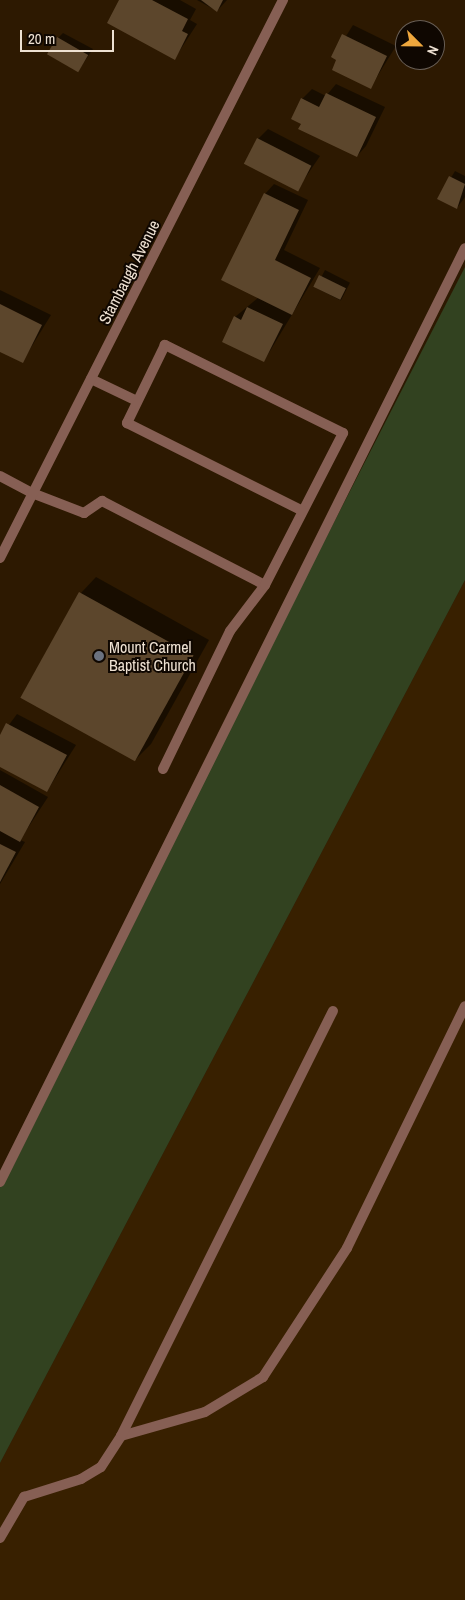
<!DOCTYPE html>
<style>
body{margin:0}
#map{position:relative;width:465px;height:1600px;overflow:hidden;background:#2d1901;font-family:"Archivo Narrow",sans-serif}
div>[style]{position:absolute}
.built>*{inset:0;background:#382000}
.green>*{inset:0;background:#324220}
.shadow>*{inset:0;background:#0007;transform-origin:0 0}
.building>*{inset:0;background:#5c462c;transform-origin:0 0}
.lane>*{height:10px;margin:-5px;padding:0 5px;transform-origin:5px;border-radius:5px;background:#865f54}
.street>*{height:10px;margin:-5px;padding:0 5px;transform-origin:5px;border-radius:5px;background:#865f54}
.dots>*{width:14px;height:14px;translate:-50% -50%;box-sizing:border-box;border:2px solid #0f0701;border-radius:50%}
span{translate:-50% -50%;white-space:nowrap;text-align:center;line-height:1.15;-webkit-text-stroke:4px #0f0701;paint-order:stroke}
.street-label{font-size:16px;color:#eee1d2}
.poi-label{font-size:16px;color:#eee1d2}
.left{translate:0 -50%;text-align:left}
.north{position:absolute;left:395px;top:20px;width:50px;height:50px;box-sizing:border-box;background:#0f0701;border:1px solid #685e55;border-radius:50%;rotate:113deg;font-size:14px;font-weight:700;line-height:20px;text-align:center;color:#eee1d2}
.north::after{content:'';display:block;margin:auto;width:18px;height:22px;background:#efa73d;clip-path:polygon(50% 0,100% 100%,50% 72%,0 100%)}
.scale{position:absolute;left:20px;top:30px;width:94px;height:22px;box-sizing:border-box;border:2px solid #eee1d2;border-top:0;padding-left:6px;font-size:15px;line-height:18px;white-space:nowrap;color:#eee1d2;-webkit-text-stroke:4px #0f0701;paint-order:stroke}
</style>
<div id="map">
<div class="built">
<i style="clip-path:polygon(465px 580px,465px 1600px,0 1600px,0 1463px)"></i>
</div>
<div class="green">
<i style="clip-path:polygon(465px 267px,465px 580px,0 1463px,0 1173px)"></i>
</div>
<div class="shadow">
<i style="clip-path:polygon(120px 0,180px 0,196px 9px,190px 20px,197px 24px,175px 58px)"></i>
<i style="clip-path:polygon(197px 0,227px 0,217px 11px)"></i>
<i style="clip-path:polygon(353px 25px,396px 46px,370px 88px,333px 57px)"></i>
<i style="clip-path:polygon(63px 33px,93px 49px,78px 71px,58px 38px)"></i>
<i style="clip-path:polygon(336px 84px,385px 107px,366px 146px,357px 156px,303px 123px,302px 99px,312px 89px,326px 96px)"></i>
<i style="clip-path:polygon(268px 129px,320px 156px,297px 190px,258px 139px)"></i>
<i style="clip-path:polygon(455px 171px,465px 176px,465px 197px,457px 208px,439px 198px)"></i>
<i style="clip-path:polygon(274px 184px,308px 200px,284px 250px,320px 268px,264px 361px,235px 317px,259px 297px,265px 194px)"></i>
<i style="left:325px;top:270px;width:28px;height:20px;rotate:27deg"></i>
<i style="clip-path:polygon(0 290px,51px 315px,22px 362px,0 351px)"></i>
<i style="clip-path:polygon(96px 577px,209px 640px,151px 744px,136px 759px,23px 698px,81px 593px)"></i>
<i style="clip-path:polygon(17px 714px,76px 745px,47px 791px,0 765px,0 737px)"></i>
<i style="clip-path:polygon(0 770px,48px 797px,20px 840px,25px 842px,0 884px)"></i>
</div>
<div class="building">
<i style="clip-path:polygon(119px 0,152px 0,188px 19px,182px 31px,188px 34px,175px 60px,107px 23px)"></i>
<i style="clip-path:polygon(201px 0,223px 0,217px 12px)"></i>
<i style="clip-path:polygon(342px 34px,387px 56px,371px 89px,332px 70px,336px 60px,331px 57px)"></i>
<i style="left:57px;top:37px;width:36px;height:20px;rotate:30deg"></i>
<i style="clip-path:polygon(326px 93px,376px 117px,357px 157px,298px 129px,301px 124px,291px 119px,301px 98px,319px 107px)"></i>
<i style="left:257px;top:138px;width:61px;height:29px;rotate:27deg"></i>
<i style="clip-path:polygon(449px 176px,465px 184px,457px 209px,437px 199px)"></i>
<i style="clip-path:polygon(264px 193px,299px 210px,275px 260px,311px 278px,292px 315px,221px 280px)"></i>
<i style="left:319px;top:275px;width:30px;height:13px;rotate:26deg"></i>
<i style="clip-path:polygon(0 304px,42px 325px,23px 363px,0 352px)"></i>
<i style="clip-path:polygon(247px 307px,283px 324px,264px 362px,222px 342px,234px 316px,241px 320px)"></i>
<i style="left:79px;top:592px;width:131px;height:121px;rotate:29deg"></i>
<i style="clip-path:polygon(6px 723px,67px 755px,47px 792px,0 767px,0 735px)"></i>
<i style="clip-path:polygon(0 785px,39px 807px,20px 842px,0 831px)"></i>
<i style="clip-path:polygon(0 844px,16px 852px,0 882px)"></i>
</div>
<div class="lane">
<i style="left:91px;top:379px;width:51px;rotate:25.6deg"></i>
<i style="left:32px;top:493px;width:56px;rotate:21deg"></i>
<i style="left:84px;top:513px;width:22px;rotate:-34deg"></i>
<i style="left:102px;top:501px;width:183px;rotate:27.3deg"></i>
<i style="left:163px;top:769px;width:153px;rotate:-64.1deg"></i>
<i style="left:230px;top:631px;width:58px;rotate:-52.7deg"></i>
<i style="left:265px;top:585px;width:171px;rotate:-62.8deg"></i>
<i style="left:343px;top:433px;width:199px;rotate:-153.7deg"></i>
<i style="left:165px;top:345px;width:87px;rotate:116deg"></i>
<i style="left:127px;top:423px;width:195px;rotate:26.6deg"></i>
<i style="left:0;top:1182px;width:1043px;rotate:-63.53deg"></i>
<i style="left:121px;top:1436px;width:87px;rotate:-15.9deg"></i>
<i style="left:205px;top:1412px;width:68px;rotate:-31.1deg"></i>
<i style="left:263px;top:1377px;width:154px;rotate:-56.9deg"></i>
<i style="left:347px;top:1248px;width:269px;rotate:-64deg"></i>
<i style="left:0;top:1538px;width:48px;rotate:-59.7deg"></i>
<i style="left:24px;top:1497px;width:60px;rotate:-17.5deg"></i>
<i style="left:81px;top:1479px;width:23px;rotate:-31deg"></i>
<i style="left:101px;top:1467px;width:37px;rotate:-57deg"></i>
<i style="left:121px;top:1436px;width:475px;rotate:-63.5deg"></i>
</div>
<div class="street">
<i style="left:0;top:476px;width:36px;rotate:28deg"></i>
<i style="left:0;top:558px;width:626px;rotate:-63.11deg"></i>
</div>
<div class="dots">
<i style="left:99px;top:656px;background:#6b7280"></i>
</div>
<div class="street-label">
<span style="left:129px;top:272px;rotate:-63deg">Stambaugh Avenue</span>
</div>
<div class="poi-label">
<span class="left" style="left:109px;top:656px">Mount Carmel<br>Baptist Church</span>
</div>
<div class="north">N</div>
<div class="scale">20 m</div>
</div>
